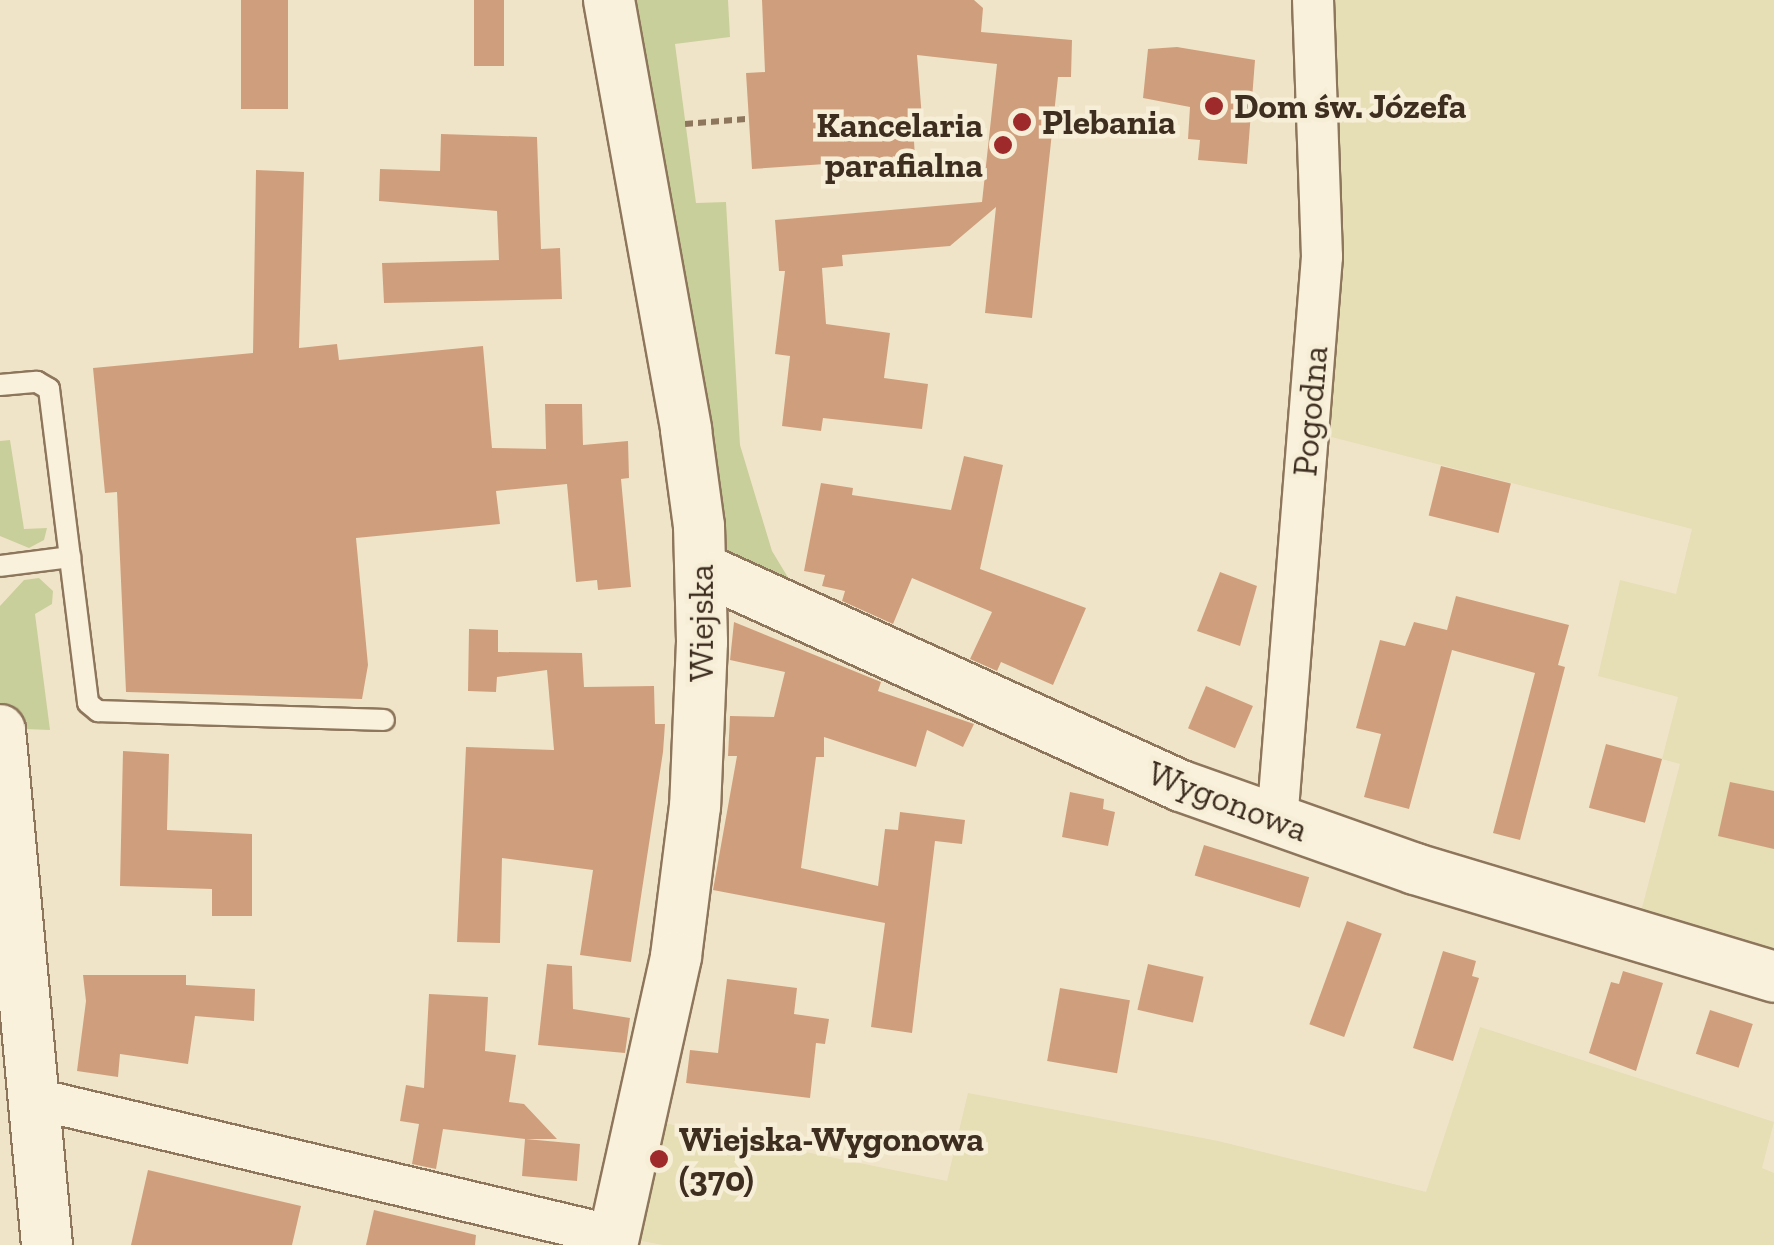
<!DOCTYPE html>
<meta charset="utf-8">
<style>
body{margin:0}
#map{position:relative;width:1774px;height:1245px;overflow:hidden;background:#f0e4c8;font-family:"Zilla Slab",serif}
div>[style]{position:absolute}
.farmland>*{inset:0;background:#e6deb5}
.green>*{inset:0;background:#c9cf9b}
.building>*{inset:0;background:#cf9f7d;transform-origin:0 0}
.path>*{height:6px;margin-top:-3px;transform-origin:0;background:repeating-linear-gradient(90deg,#8d765c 0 8px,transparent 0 13px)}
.roads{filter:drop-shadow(2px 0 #8d765c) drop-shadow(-2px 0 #8d765c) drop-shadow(0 2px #8d765c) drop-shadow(0 -2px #8d765c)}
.service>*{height:20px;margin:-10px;padding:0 10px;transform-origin:10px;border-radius:10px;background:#faf1dc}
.minor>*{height:40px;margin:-20px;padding:0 20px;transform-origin:20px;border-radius:20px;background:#faf1dc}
.tertiary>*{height:50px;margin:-25px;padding:0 25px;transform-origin:25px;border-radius:25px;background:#faf1dc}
.dots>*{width:28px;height:28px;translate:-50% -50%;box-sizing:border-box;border:5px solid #f7eed8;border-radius:50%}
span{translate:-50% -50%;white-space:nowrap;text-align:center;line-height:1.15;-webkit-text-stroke:9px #f7eed8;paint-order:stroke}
.poi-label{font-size:35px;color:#3d2e20;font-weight:700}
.left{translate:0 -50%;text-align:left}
.right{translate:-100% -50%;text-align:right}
.street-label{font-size:35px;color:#3d2e20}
</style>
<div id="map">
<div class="farmland">
<i style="clip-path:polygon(1313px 0,1774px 0,1774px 977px,1634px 938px,1680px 764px,1662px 759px,1678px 697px,1598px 676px,1620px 580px,1676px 594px,1692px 529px,1308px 431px)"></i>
<i style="clip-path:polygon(1480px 1027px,1774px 1122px,1762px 1168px,1774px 1173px,1774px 1245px,663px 1245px,614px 1236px,664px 1123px,947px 1181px,968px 1093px,1218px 1141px,1426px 1192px)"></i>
</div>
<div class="green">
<i style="clip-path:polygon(609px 0,728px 0,730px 37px,675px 44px,696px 203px,726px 202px,740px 445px,772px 551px,795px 589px,718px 576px)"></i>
<i style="clip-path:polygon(10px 440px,24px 529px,47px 528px,44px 540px,29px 548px,0 536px,0 441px)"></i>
<i style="clip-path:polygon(39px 578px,53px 591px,52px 604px,35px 614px,50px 730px,0 728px,0 606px,24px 580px)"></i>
</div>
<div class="building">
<i style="left:241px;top:0;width:47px;height:109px"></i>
<i style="left:474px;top:0;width:30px;height:66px"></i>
<i style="clip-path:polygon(762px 0,974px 0,983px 8px,981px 32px,1072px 40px,1071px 77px,1058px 77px,1032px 318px,985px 313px,996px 207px,950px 246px,842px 255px,843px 266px,822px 268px,826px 324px,890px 333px,884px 378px,928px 384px,922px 429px,823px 418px,821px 431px,782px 426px,790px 356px,775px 354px,785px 271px,779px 271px,775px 220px,982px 202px,997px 64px,917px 55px,923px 131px,914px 141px,915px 158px,752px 169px,746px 73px,765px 72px)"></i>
<i style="clip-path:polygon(1177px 47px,1255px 60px,1247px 164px,1198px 160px,1200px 140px,1188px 139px,1190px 107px,1143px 98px,1148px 49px)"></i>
<i style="clip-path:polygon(441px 134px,537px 137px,541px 249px,560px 248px,562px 299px,384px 303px,382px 263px,499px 260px,497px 211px,379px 201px,380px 169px,440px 171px)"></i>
<i style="clip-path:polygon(256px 170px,304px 172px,299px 348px,337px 344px,339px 360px,483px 346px,492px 448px,546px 449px,545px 404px,582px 404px,583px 445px,628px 441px,629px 478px,621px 479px,631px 587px,598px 590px,597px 580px,576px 582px,567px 484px,496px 491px,500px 524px,356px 538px,368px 665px,362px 699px,126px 692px,117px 492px,105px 493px,93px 368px,253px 353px)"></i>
<i style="clip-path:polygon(964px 456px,1003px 465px,980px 569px,1086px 608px,1053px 685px,1001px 662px,997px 671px,970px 659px,992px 612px,912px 578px,893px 624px,842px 601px,845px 591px,822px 586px,825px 575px,804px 571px,821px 483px,853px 488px,852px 495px,951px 510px)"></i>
<i style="left:1441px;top:466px;width:72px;height:51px;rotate:14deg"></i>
<i style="clip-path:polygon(1220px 572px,1257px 586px,1240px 646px,1197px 631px)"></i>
<i style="clip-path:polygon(1456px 596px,1569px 625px,1558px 665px,1565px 667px,1520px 840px,1493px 833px,1535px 673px,1452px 650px,1409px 809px,1364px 797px,1381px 734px,1356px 728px,1380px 640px,1405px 646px,1414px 622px,1447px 630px)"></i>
<i style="clip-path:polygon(734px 622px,881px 682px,878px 691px,974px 724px,963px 747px,927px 730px,916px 767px,824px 737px,824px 757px,816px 757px,801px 868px,878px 886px,885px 829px,898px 830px,900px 812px,965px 820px,962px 844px,935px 841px,912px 1033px,871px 1027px,885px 923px,713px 890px,737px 756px,728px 756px,730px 716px,774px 717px,785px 672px,730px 660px)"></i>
<i style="clip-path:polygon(469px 629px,498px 630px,498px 652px,582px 653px,584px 687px,654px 686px,655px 724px,665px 724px,663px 752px,631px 962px,580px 955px,593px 870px,502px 858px,500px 943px,457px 942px,466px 747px,554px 750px,547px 670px,497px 677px,496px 692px,468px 691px)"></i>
<i style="left:1206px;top:686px;width:51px;height:46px;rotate:23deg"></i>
<i style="left:1606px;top:744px;width:58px;height:66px;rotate:15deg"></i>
<i style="clip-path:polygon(123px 751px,169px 754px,167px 830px,252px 834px,252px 916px,212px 916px,212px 889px,120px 886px)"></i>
<i style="clip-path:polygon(1730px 782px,1774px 791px,1774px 849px,1718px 836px)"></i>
<i style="clip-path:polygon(1070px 792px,1104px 799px,1103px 809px,1115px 812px,1108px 846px,1062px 837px)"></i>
<i style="left:1204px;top:845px;width:110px;height:32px;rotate:17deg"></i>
<i style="left:1347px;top:921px;width:37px;height:110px;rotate:20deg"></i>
<i style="clip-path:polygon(1443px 951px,1476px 961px,1472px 976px,1479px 978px,1453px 1061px,1413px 1048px)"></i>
<i style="clip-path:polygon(547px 964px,572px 966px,573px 1009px,630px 1018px,625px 1053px,538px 1045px)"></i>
<i style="left:1148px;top:964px;width:57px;height:47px;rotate:13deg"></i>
<i style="clip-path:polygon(1623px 971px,1663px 983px,1636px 1071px,1589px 1053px,1611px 982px,1619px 984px)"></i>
<i style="clip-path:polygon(83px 975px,186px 975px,186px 985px,255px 989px,254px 1021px,195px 1016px,188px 1064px,120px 1054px,118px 1077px,77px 1071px,86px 1001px)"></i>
<i style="clip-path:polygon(727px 979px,797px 988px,794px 1014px,829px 1019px,825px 1044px,816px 1043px,810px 1098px,686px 1083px,690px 1050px,718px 1053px)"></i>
<i style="left:1060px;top:988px;width:71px;height:74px;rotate:10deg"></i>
<i style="clip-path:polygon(429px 994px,488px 997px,485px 1051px,516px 1055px,509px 1102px,524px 1104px,557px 1139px,526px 1139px,580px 1144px,577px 1181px,522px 1176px,525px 1139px,443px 1129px,436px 1169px,412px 1164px,419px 1124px,400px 1121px,406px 1085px,424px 1088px)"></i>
<i style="left:1710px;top:1010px;width:45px;height:46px;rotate:18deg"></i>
<i style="clip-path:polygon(148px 1170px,301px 1206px,292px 1245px,131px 1245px)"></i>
<i style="clip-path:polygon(374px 1210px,476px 1235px,475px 1245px,366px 1245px)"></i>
</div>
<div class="path">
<i style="left:685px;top:124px;width:61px;rotate:-4.7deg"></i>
</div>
<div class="roads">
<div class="service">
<i style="left:0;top:385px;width:37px;rotate:-5deg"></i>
<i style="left:37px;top:382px;width:14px;rotate:30deg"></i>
<i style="left:49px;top:389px;width:316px;rotate:82.9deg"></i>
<i style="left:88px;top:703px;width:13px;rotate:39deg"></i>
<i style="left:98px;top:711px;width:286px;rotate:1.8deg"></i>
<i style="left:0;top:566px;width:71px;rotate:-7.3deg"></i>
</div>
<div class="minor">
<i style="left:1277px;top:822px;width:567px;rotate:-85.45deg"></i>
<i style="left:1322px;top:257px;width:257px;rotate:-92deg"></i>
<i style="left:36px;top:1099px;width:594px;rotate:13.33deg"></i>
</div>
<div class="tertiary">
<i style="left:609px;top:0;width:437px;rotate:79.8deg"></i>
<i style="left:686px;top:430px;width:97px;rotate:82.3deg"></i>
<i style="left:699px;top:526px;width:116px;rotate:88.5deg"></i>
<i style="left:702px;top:642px;width:164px;rotate:92.4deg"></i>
<i style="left:695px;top:806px;width:152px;rotate:97.2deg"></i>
<i style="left:676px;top:957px;width:295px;rotate:102.5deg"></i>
<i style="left:702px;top:574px;width:16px;rotate:7deg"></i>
<i style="left:718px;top:576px;width:508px;rotate:24.4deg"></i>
<i style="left:1181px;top:786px;width:248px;rotate:19.5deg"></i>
<i style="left:1415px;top:869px;width:375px;rotate:16.7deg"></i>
<i style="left:0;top:730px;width:517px;rotate:84.79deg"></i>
</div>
</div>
<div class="dots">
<i style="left:1214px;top:106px;background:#9e2a2b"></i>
<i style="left:1022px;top:122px;background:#9e2a2b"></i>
<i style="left:1003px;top:145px;background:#9e2a2b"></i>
<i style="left:659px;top:1159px;background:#9e2a2b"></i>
</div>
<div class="poi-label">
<span class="left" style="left:1234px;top:106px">Dom św. Józefa</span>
<span class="left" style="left:1042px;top:122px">Plebania</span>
<span class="right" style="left:983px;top:145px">Kancelaria<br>parafialna</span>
<span class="left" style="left:679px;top:1159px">Wiejska-Wygonowa<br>(370)</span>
</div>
<div class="street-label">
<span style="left:1310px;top:411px;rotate:-85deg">Pogodna</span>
<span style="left:701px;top:623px;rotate:-90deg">Wiejska</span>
<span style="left:1228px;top:801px;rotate:21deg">Wygonowa</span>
</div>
</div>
